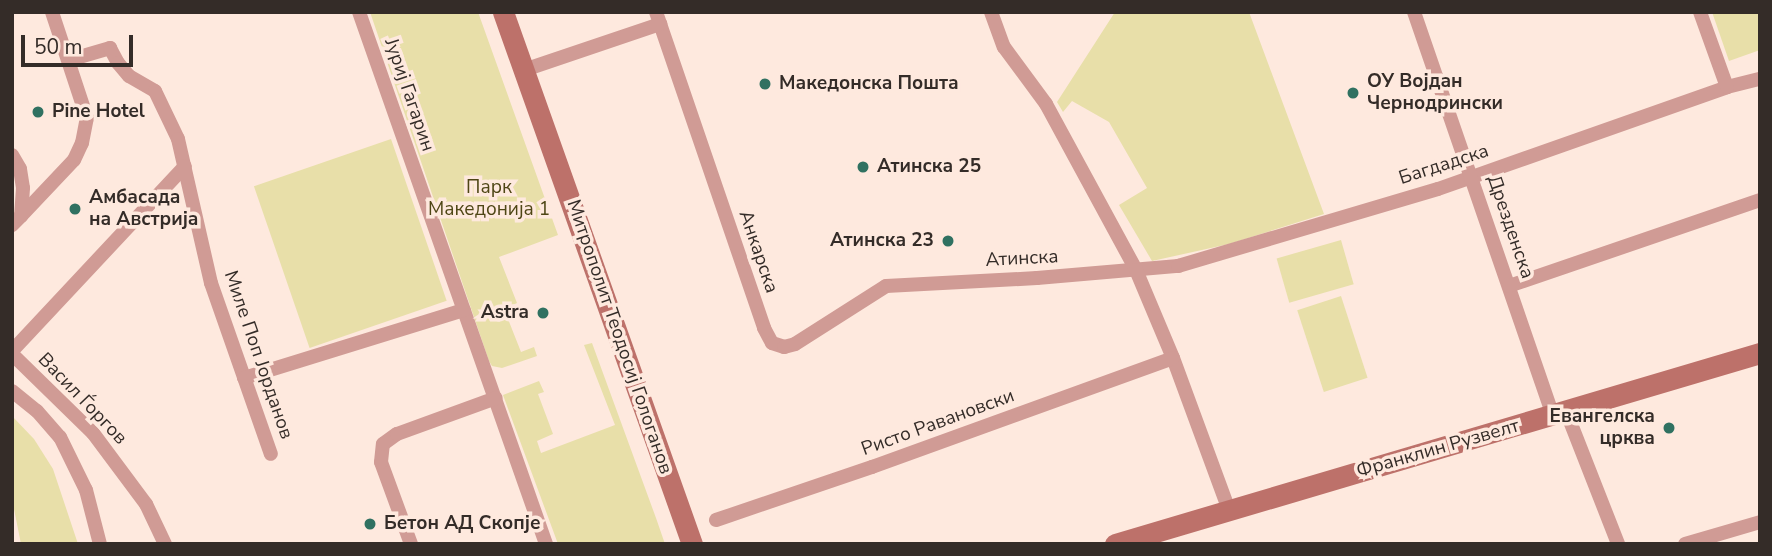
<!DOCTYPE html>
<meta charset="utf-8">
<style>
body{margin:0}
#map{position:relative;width:1772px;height:556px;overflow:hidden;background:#fee9de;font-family:"Nunito Sans",sans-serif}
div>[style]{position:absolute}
.green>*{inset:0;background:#e8dfa9;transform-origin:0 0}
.street>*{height:14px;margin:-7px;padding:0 7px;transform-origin:7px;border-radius:7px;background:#d09b95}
.secondary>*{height:21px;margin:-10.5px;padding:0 10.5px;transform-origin:10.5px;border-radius:10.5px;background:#bd716a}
.dots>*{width:19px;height:19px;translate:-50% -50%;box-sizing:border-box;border:4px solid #fee9de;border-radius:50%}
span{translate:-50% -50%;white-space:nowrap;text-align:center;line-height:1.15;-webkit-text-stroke:7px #fee9de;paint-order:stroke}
.poi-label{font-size:19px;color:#342c28;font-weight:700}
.left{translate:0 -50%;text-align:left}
.right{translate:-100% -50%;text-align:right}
.street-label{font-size:19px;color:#342c28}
.park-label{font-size:19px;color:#4e4615}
.frame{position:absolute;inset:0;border:14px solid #342c28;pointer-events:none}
.scale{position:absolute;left:21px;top:35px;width:112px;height:32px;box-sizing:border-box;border:4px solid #342c28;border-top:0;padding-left:9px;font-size:21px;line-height:24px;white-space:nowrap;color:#342c28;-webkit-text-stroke:5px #fee9de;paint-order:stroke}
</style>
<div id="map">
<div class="green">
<i style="clip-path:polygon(370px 12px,478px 12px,558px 235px,499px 257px,517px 303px,504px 309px,521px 352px,534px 347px,537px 356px,502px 368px,492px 366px,489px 361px)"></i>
<i style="clip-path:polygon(1115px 12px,1249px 12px,1324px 214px,1229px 244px,1152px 261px,1119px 205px,1147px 188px,1109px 122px,1072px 101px,1063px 112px,1057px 102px)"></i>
<i style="clip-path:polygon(1712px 12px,1760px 12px,1760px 50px,1729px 61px)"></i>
<i style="left:391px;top:139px;width:171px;height:145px;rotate:71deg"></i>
<i style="left:1341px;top:240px;width:46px;height:67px;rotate:74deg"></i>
<i style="left:1341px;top:296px;width:86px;height:46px;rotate:72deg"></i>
<i style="clip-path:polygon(592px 343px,656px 518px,665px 544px,558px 544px,503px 395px,539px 381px,544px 392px,538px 394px,553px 434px,537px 441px,541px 453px,615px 425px,584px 345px)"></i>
<i style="clip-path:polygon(12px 416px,34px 439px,53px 469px,78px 544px,21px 544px,12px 499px)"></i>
</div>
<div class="street">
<i style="left:359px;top:12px;width:564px;rotate:70.63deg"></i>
<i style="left:656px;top:12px;width:334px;rotate:71.1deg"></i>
<i style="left:764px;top:328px;width:17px;rotate:62deg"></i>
<i style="left:772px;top:343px;width:13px;rotate:18deg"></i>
<i style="left:784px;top:347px;width:11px;rotate:-15deg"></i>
<i style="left:795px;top:344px;width:108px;rotate:-32.5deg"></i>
<i style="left:886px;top:286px;width:151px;rotate:-3deg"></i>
<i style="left:1037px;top:278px;width:142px;rotate:-4.9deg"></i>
<i style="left:1178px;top:266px;width:271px;rotate:-16.5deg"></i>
<i style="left:1438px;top:189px;width:306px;rotate:-19.4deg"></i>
<i style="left:1727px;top:87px;width:34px;rotate:-14deg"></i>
<i style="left:991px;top:12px;width:37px;rotate:70deg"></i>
<i style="left:1004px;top:47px;width:71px;rotate:53.6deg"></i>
<i style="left:1046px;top:104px;width:189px;rotate:61.5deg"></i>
<i style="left:1136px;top:270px;width:95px;rotate:67.2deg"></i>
<i style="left:1173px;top:358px;width:162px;rotate:69.8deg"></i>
<i style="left:1414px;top:12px;width:426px;rotate:71deg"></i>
<i style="left:1700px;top:12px;width:80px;rotate:70.2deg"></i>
<i style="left:69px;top:60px;width:43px;rotate:-16.3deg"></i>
<i style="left:110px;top:48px;width:17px;rotate:62deg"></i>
<i style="left:118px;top:63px;width:17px;rotate:50deg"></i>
<i style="left:129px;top:76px;width:30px;rotate:30deg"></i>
<i style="left:155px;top:91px;width:53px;rotate:64.4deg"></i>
<i style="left:178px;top:139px;width:148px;rotate:77.1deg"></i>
<i style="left:211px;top:283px;width:181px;rotate:70.7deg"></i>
<i style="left:524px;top:70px;width:144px;rotate:-18.7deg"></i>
<i style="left:12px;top:155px;width:16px;rotate:60deg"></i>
<i style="left:20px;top:169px;width:19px;rotate:81deg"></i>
<i style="left:23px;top:188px;width:28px;rotate:94deg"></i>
<i style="left:21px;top:216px;width:13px;rotate:135deg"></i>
<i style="left:21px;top:216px;width:77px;rotate:-46.6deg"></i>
<i style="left:74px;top:160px;width:19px;rotate:-65deg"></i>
<i style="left:82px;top:143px;width:25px;rotate:-79deg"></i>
<i style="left:87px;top:118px;width:112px;rotate:-108.3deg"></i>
<i style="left:1509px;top:286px;width:265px;rotate:-18.9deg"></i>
<i style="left:12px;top:351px;width:253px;rotate:-46.9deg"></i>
<i style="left:12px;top:354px;width:113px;rotate:44.3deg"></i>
<i style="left:93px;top:433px;width:89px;rotate:53.3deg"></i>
<i style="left:146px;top:504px;width:44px;rotate:64.6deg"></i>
<i style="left:244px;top:378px;width:230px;rotate:-17.2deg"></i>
<i style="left:12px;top:391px;width:32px;rotate:39deg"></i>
<i style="left:37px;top:411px;width:35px;rotate:49deg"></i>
<i style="left:60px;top:437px;width:59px;rotate:63.9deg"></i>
<i style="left:86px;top:490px;width:56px;rotate:75.5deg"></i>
<i style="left:1566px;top:411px;width:143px;rotate:68.6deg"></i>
<i style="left:716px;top:520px;width:165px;rotate:-18.8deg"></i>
<i style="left:872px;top:467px;width:320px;rotate:-19.9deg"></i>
<i style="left:411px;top:544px;width:87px;rotate:-110.1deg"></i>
<i style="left:381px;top:462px;width:18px;rotate:-84deg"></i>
<i style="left:383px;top:444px;width:17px;rotate:-36deg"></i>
<i style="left:397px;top:434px;width:105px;rotate:-20deg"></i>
<i style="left:1685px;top:544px;width:78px;rotate:-16.3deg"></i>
</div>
<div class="secondary">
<i style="left:503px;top:12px;width:565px;rotate:70.44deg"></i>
<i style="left:1115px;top:544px;width:673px;rotate:-16.5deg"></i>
</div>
<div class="dots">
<i style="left:765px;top:84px;background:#307161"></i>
<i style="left:1353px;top:93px;background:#307161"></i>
<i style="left:38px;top:112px;background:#307161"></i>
<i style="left:863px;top:167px;background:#307161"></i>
<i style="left:75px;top:209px;background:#307161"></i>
<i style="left:948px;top:241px;background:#307161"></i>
<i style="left:543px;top:313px;background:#307161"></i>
<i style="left:1669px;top:428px;background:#307161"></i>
<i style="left:370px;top:524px;background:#307161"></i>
</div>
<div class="poi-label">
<span class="left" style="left:1367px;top:93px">ОУ Војдан<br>Чернодрински</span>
<span class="left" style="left:779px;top:84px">Македонска Пошта</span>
<span class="left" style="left:52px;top:112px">Pine Hotel</span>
<span class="left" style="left:877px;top:167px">Атинска 25</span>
<span class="left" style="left:89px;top:209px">Амбасада<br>на Австрија</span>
<span class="right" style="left:934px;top:241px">Атинска 23</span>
<span class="right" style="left:529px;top:313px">Astra</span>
<span class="right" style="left:1655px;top:428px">Евангелска<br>црква</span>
<span class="left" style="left:384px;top:524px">Бетон АД Скопје</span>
</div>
<div class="street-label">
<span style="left:409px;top:95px;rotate:71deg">Јуриј Гагарин</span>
<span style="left:1444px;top:165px;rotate:-18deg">Багдадска</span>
<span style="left:1510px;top:227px;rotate:71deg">Дрезденска</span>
<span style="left:758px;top:252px;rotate:71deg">Анкарска</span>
<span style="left:1022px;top:259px;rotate:-3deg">Атинска</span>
<span style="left:619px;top:337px;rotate:71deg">Митрополит Теодосиј Гологанов</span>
<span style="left:258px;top:355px;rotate:71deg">Миле Поп Јорданов</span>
<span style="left:82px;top:399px;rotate:46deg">Васил Ѓоргов</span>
<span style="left:938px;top:423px;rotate:-20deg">Ристо Равановски</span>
<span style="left:1438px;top:449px;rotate:-16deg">Франклин Рузвелт</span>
</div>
<div class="park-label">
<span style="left:489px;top:199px">Парк<br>Македонија 1</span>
</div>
<div class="frame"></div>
<div class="scale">50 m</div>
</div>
